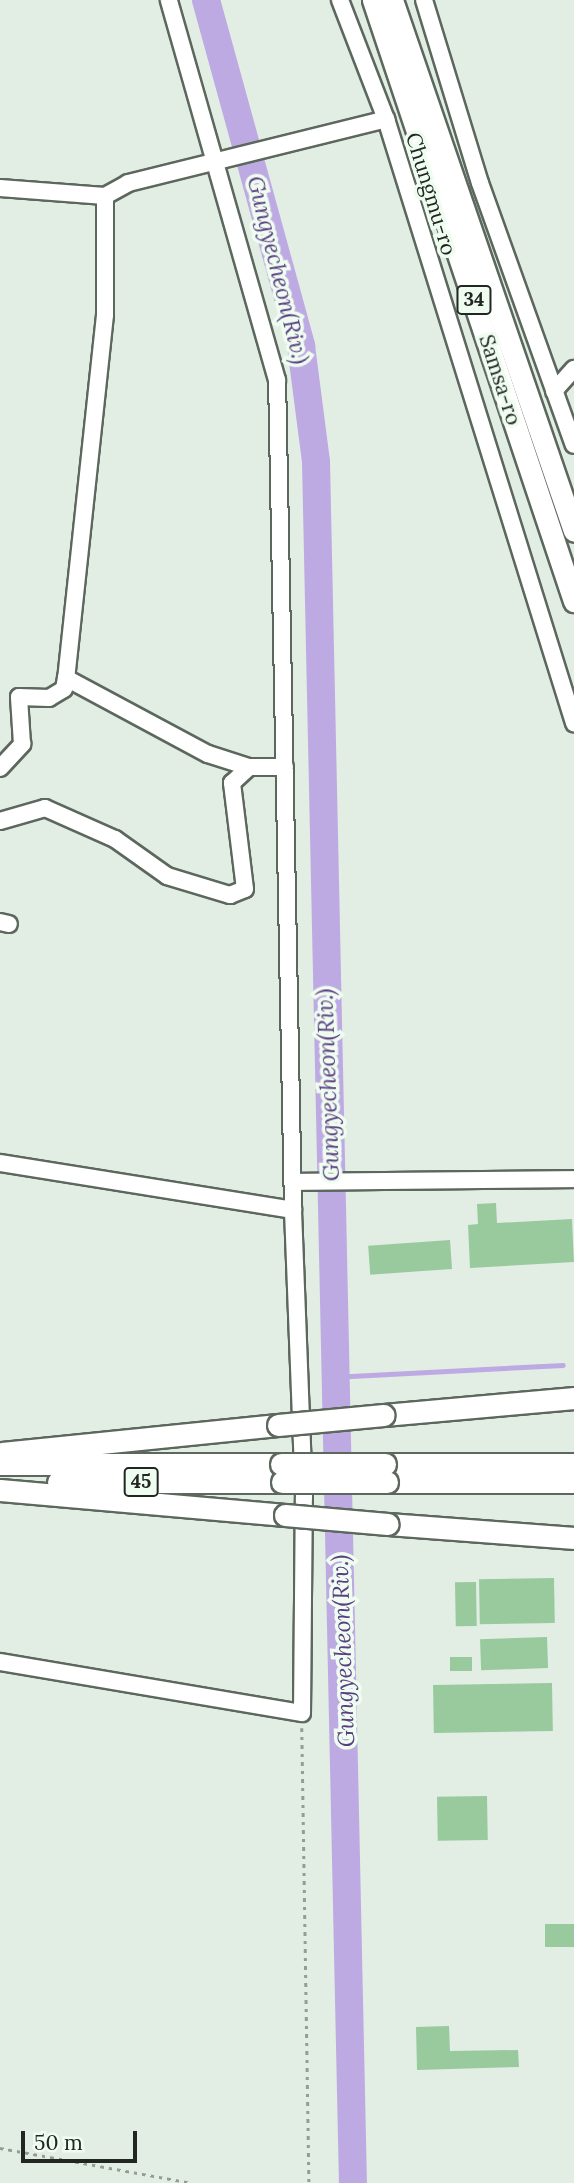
<!DOCTYPE html>
<style>
body{margin:0}
#map{position:relative;width:574px;height:2183px;overflow:hidden;background:#e2eee3;font-family:Lora,serif}
div>[style]{position:absolute}
.stream>*{height:4.5px;margin:-2.25px;padding:0 2.25px;transform-origin:2.25px;border-radius:2.25px;background:#beaae2}
.river>*{height:28px;margin:-14px;padding:0 14px;transform-origin:14px;border-radius:14px;background:#beaae2}
.building>*{inset:0;background:#98ca9e;transform-origin:0 0}
.path>*{height:2.5px;margin-top:-1.25px;transform-origin:0;background:repeating-linear-gradient(90deg,#939d94 0 3.5px,transparent 0 8.5px)}
.roads{filter:drop-shadow(2px 0 #5c675d) drop-shadow(-2px 0 #5c675d) drop-shadow(0 2px #5c675d) drop-shadow(0 -2px #5c675d)}
.minor>*{height:16px;margin:-8px;padding:0 8px;transform-origin:8px;border-radius:8px;background:#fff}
.highway>*{height:21px;margin:-10.5px;padding:0 10.5px;transform-origin:10.5px;border-radius:10.5px;background:#fff}
.bridges{filter:drop-shadow(2px 0 #5c675d) drop-shadow(-2px 0 #5c675d) drop-shadow(0 2px #5c675d) drop-shadow(0 -2px #5c675d)}
.highway-bridge>*{height:21px;margin:-10.5px;padding:0 10.5px;transform-origin:10.5px;border-radius:10.5px;background:#fff}
span{translate:-50% -50%;white-space:nowrap;text-align:center;line-height:1.15;-webkit-text-stroke:7px #effcf0;paint-order:stroke}
.shield-label span{padding:2px 5px;background:#effcf0;border:2px solid;border-radius:5px;-webkit-text-stroke-width:0}
.shield-label{font-size:19px;color:#212622;font-weight:700}
.street-label{font-size:21px;color:#212622}
.water-label{font-size:23px;color:#5a3e82;font-style:italic}
.scale{position:absolute;left:21px;top:2131px;width:116px;height:32px;box-sizing:border-box;border:4px solid #212622;border-top:0;padding-left:9px;font-size:21px;line-height:24px;white-space:nowrap;color:#212622;-webkit-text-stroke:5px #effcf0;paint-order:stroke}
</style>
<div id="map">
<div class="stream">
<i style="left:332px;top:1377px;width:231px;rotate:-3deg"></i>
</div>
<div class="river">
<i style="left:206px;top:0;width:359px;rotate:74.6deg"></i>
<i style="left:301px;top:346px;width:117px;rotate:82.6deg"></i>
<i style="left:316px;top:462px;width:1721px;rotate:88.77deg"></i>
</div>
<div class="building">
<i style="clip-path:polygon(496px 1203px,497px 1223px,572px 1219px,574px 1262px,470px 1268px,468px 1225px,478px 1224px,477px 1204px)"></i>
<i style="left:450px;top:1240px;width:29px;height:82px;rotate:86deg"></i>
<i style="left:554px;top:1578px;width:45px;height:75px;rotate:89deg"></i>
<i style="left:476px;top:1582px;width:44px;height:21px;rotate:89deg"></i>
<i style="left:547px;top:1637px;width:31px;height:67px;rotate:88deg"></i>
<i style="left:472px;top:1657px;width:14px;height:22px;rotate:90deg"></i>
<i style="left:552px;top:1683px;width:48px;height:119px;rotate:89deg"></i>
<i style="left:487px;top:1796px;width:44px;height:50px;rotate:89deg"></i>
<i style="left:574px;top:1924px;width:23px;height:29px;rotate:90deg"></i>
<i style="clip-path:polygon(449px 2026px,450px 2051px,518px 2050px,519px 2067px,417px 2070px,416px 2027px)"></i>
</div>
<div class="path">
<i style="left:302px;top:1728px;width:455px;rotate:89.1deg"></i>
<i style="left:0;top:2148px;width:195px;rotate:10.3deg"></i>
</div>
<div class="roads">
<div class="minor">
<i style="left:340px;top:0;width:128px;rotate:68.9deg"></i>
<i style="left:386px;top:119px;width:633px;rotate:72.71deg"></i>
<i style="left:424px;top:0;width:191px;rotate:73deg"></i>
<i style="left:480px;top:183px;width:278px;rotate:70.3deg"></i>
<i style="left:0;top:188px;width:105px;rotate:4.4deg"></i>
<i style="left:105px;top:196px;width:26px;rotate:-29deg"></i>
<i style="left:128px;top:183px;width:266px;rotate:-13.9deg"></i>
<i style="left:105px;top:196px;width:119px;rotate:90deg"></i>
<i style="left:105px;top:315px;width:365px;rotate:96.1deg"></i>
<i style="left:66px;top:678px;width:161px;rotate:28.2deg"></i>
<i style="left:208px;top:754px;width:43px;rotate:17.6deg"></i>
<i style="left:249px;top:767px;width:36px"></i>
<i style="left:554px;top:391px;width:30px;rotate:-48deg"></i>
<i style="left:0;top:768px;width:33px;rotate:-47deg"></i>
<i style="left:22px;top:744px;width:47px;rotate:-93.7deg"></i>
<i style="left:19px;top:697px;width:30px;rotate:2deg"></i>
<i style="left:49px;top:698px;width:17px;rotate:-31deg"></i>
<i style="left:64px;top:689px;width:11px;rotate:-80deg"></i>
<i style="left:0;top:821px;width:47px;rotate:-16.1deg"></i>
<i style="left:45px;top:808px;width:77px;rotate:23.9deg"></i>
<i style="left:115px;top:839px;width:64px;rotate:35.4deg"></i>
<i style="left:167px;top:876px;width:66px;rotate:16.8deg"></i>
<i style="left:230px;top:895px;width:16px;rotate:-22deg"></i>
<i style="left:245px;top:889px;width:107px;rotate:-97deg"></i>
<i style="left:232px;top:783px;width:23px;rotate:-43deg"></i>
<i style="left:0;top:922px;width:9px;rotate:13deg"></i>
<i style="left:0;top:1163px;width:297px;rotate:9.1deg"></i>
<i style="left:293px;top:1210px;width:830px;rotate:-91.1deg"></i>
<i style="left:277px;top:380px;width:395px;rotate:-105.9deg"></i>
<i style="left:294px;top:1182px;width:280px;rotate:-0.6deg"></i>
<i style="left:0;top:1662px;width:306px;rotate:9.6deg"></i>
<i style="left:302px;top:1713px;width:216px;rotate:-89.5deg"></i>
<i style="left:304px;top:1497px;width:287px;rotate:-92.2deg"></i>
</div>
<div class="highway">
<i style="left:373px;top:0;width:634px;rotate:71.51deg"></i>
<i style="left:392px;top:0;width:561px;rotate:71.08deg"></i>
<i style="left:384px;top:1415px;width:191px;rotate:-5.1deg"></i>
<i style="left:2px;top:1453px;width:277px;rotate:-5.8deg"></i>
<i style="left:0;top:1464px;width:281px"></i>
<i style="left:385px;top:1464px;width:189px"></i>
<i style="left:58px;top:1482px;width:224px"></i>
<i style="left:387px;top:1482px;width:187px"></i>
<i style="left:0;top:1490px;width:286px;rotate:5deg"></i>
<i style="left:388px;top:1524px;width:187px;rotate:4.3deg"></i>
</div>
</div>
<div class="bridges">
<div class="highway-bridge">
<i style="left:278px;top:1425px;width:106px;rotate:-5.4deg"></i>
<i style="left:281px;top:1464px;width:104px"></i>
<i style="left:282px;top:1482px;width:105px"></i>
<i style="left:285px;top:1515px;width:103px;rotate:5deg"></i>
</div>
</div>
<div class="shield-label">
<span style="left:474px;top:300px">34</span>
<span style="left:141px;top:1482px">45</span>
</div>
<div class="street-label">
<span style="left:431px;top:194px;rotate:73deg">Chungmu-ro</span>
<span style="left:500px;top:380px;rotate:72deg">Samsa-ro</span>
</div>
<div class="water-label">
<span style="left:278px;top:270px;rotate:76deg">Gungyecheon(Riv.)</span>
<span style="left:328px;top:1085px;rotate:-92deg">Gungyecheon(Riv.)</span>
<span style="left:343px;top:1651px;rotate:-92deg">Gungyecheon(Riv.)</span>
</div>
<div class="scale">50 m</div>
</div>
